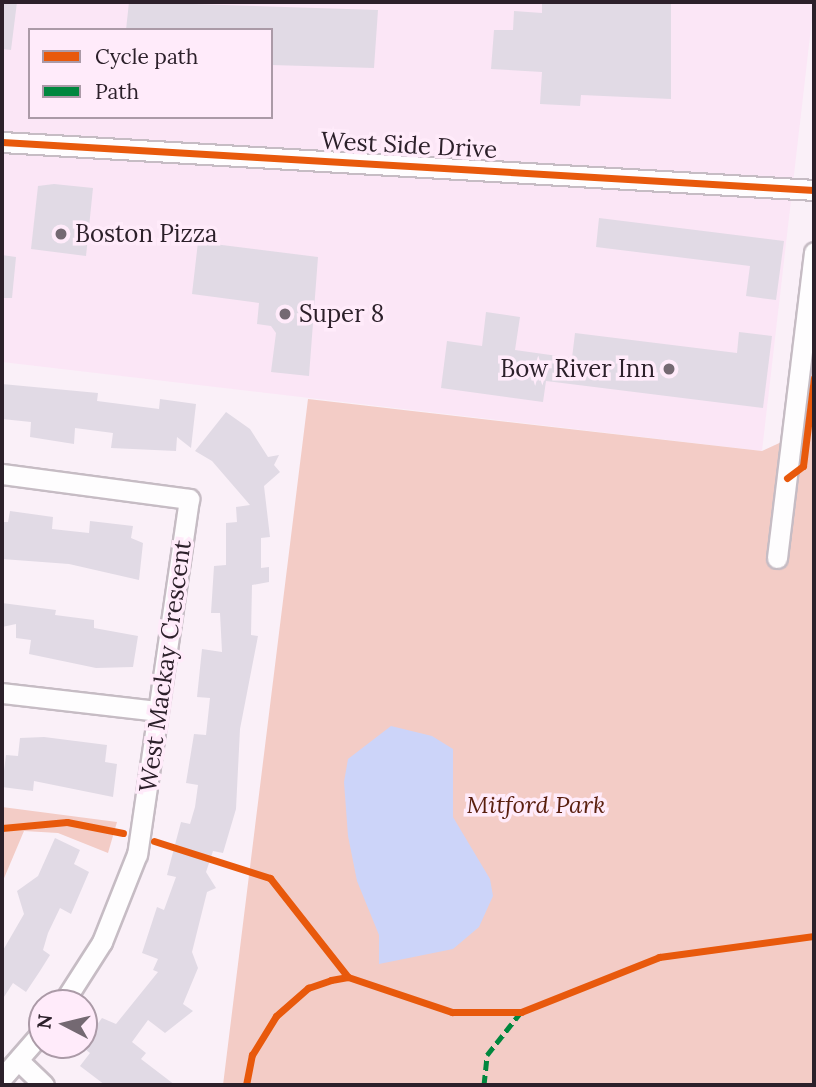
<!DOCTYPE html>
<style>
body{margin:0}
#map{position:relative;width:816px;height:1087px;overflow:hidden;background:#faf0f8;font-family:Lora,serif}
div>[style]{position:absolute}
.built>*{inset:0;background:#fbe6f6}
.green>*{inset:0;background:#f3ccc6}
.water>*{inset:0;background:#ccd4f9}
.building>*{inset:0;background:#e1dae5}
.roads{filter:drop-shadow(2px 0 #c6bcc4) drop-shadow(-2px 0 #c6bcc4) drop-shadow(0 2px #c6bcc4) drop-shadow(0 -2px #c6bcc4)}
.minor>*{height:19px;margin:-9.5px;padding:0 9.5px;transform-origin:9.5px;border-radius:9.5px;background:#fefdfe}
.quiet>*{height:5px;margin-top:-2.5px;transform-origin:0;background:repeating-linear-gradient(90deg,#00873e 0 10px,transparent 0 15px)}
.cycleway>*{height:7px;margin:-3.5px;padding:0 3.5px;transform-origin:3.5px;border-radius:3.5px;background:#e8590c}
.dots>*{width:19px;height:19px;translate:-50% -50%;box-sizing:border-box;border:4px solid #ffebfa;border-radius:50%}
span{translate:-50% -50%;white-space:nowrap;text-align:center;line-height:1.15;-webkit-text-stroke:7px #ffebfa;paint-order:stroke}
.street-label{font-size:24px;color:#2c202a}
.poi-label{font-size:24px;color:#2c202a}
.left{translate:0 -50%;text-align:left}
.right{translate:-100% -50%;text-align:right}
.park-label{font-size:24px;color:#5a1f0f;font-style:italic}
.frame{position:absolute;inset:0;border:4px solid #2c202a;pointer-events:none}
.legend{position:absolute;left:28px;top:28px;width:245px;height:91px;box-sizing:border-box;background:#ffebfa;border:2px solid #ab9aa7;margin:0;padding:9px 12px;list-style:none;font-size:21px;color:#2c202a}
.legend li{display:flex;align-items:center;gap:14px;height:35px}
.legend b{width:35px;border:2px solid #ab9aa7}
.north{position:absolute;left:28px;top:989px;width:70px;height:70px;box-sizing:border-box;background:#ffebfa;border:2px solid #ab9aa7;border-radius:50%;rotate:277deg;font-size:19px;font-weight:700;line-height:28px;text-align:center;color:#2c202a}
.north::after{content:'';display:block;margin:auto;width:24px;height:32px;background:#746972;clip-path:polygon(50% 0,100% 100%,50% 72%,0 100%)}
</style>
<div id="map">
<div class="built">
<i style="clip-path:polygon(evenodd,2px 2px,814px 2px,762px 451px,2px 362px,2px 2px,30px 30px,271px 30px,271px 117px,30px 117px,30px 30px)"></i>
</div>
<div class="green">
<i style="clip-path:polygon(308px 399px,762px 451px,814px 427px,814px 1085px,223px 1085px)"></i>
<i style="clip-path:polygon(2px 807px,117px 822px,108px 853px,58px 833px,24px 831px,2px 883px)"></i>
</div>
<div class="water">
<i style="clip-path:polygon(391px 726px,432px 736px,453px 749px,453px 817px,490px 879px,493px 896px,479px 927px,453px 949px,379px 964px,379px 935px,357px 881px,348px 836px,344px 782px,348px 759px)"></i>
</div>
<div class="building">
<i style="clip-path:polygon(2px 2px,17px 2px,11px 50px,2px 49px)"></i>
<i style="clip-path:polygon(129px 2px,378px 10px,374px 68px,271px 65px,271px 30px,126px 30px)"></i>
<i style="clip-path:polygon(542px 2px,671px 2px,671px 99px,581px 95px,580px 106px,540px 104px,542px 72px,491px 69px,494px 30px,513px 30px,514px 11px,542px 13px)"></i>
<i style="clip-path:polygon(54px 184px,93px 188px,86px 256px,31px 249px,38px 186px)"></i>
<i style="clip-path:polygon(599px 218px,784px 241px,776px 300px,746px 296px,750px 266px,596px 247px)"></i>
<i style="clip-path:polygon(198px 242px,318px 257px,309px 376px,271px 372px,276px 333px,271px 326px,257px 324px,259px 303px,192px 294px)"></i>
<i style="clip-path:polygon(2px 255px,16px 257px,12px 298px,2px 298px)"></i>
<i style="clip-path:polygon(486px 312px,520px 317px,515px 350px,572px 358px,575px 333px,737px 353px,739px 332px,772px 336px,763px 408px,546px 381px,543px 402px,441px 388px,447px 341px,482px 346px)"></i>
<i style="clip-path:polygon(2px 384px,98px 393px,97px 401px,159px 409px,160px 399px,196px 404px,191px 448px,177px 437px,176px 451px,111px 448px,113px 433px,75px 428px,74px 444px,30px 437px,31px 422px,2px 419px)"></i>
<i style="clip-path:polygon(226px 412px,250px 429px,268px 457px,279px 455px,274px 465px,280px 472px,264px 486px,270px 537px,261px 538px,261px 568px,269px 567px,269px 582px,252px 585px,251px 635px,258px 636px,240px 729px,236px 809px,223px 853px,213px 851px,206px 872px,216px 888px,207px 892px,192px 952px,198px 968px,183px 1004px,193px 1011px,165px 1033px,148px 1020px,132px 1042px,146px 1053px,141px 1059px,175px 1085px,105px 1085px,80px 1066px,90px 1053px,81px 1046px,102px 1018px,116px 1024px,158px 972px,153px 970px,158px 959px,142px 953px,157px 907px,164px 910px,176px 877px,167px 875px,181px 822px,190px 824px,195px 807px,198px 785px,186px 783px,194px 734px,206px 735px,210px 698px,197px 697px,202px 649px,222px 652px,220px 613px,211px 613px,214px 566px,226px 565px,226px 523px,237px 522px,236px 507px,250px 505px,212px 461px,195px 451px)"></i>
<i style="clip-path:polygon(10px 511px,53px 517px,52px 529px,89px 533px,90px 521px,133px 526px,131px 538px,143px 543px,139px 580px,69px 564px,2px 559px,2px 522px,8px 522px)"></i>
<i style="clip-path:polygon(2px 603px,56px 610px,55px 615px,94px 620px,94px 628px,138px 636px,133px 667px,96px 668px,29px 654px,31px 640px,16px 638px,16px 624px,2px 627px)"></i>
<i style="clip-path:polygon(44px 737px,107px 745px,105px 762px,117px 764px,113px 797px,34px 781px,33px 791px,2px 787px,6px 755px,18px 756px,20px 738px)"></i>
<i style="clip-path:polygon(55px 838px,80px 850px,74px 864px,89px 872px,71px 914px,60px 908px,48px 933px,43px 950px,50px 955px,40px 971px,26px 992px,13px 983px,2px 1000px,2px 952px,24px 914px,17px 891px,38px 876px)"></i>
</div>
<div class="roads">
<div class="minor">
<i style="left:2px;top:142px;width:813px;rotate:3.38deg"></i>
<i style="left:2px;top:474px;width:189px;rotate:7.6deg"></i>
<i style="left:189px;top:499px;width:359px;rotate:98.3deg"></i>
<i style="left:137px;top:854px;width:95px;rotate:111.7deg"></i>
<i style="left:102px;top:942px;width:72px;rotate:122.6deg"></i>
<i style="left:777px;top:558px;width:308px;rotate:-83.1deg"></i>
<i style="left:2px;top:693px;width:157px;rotate:6.6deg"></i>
<i style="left:20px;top:1062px;width:33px;rotate:44deg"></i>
<i style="left:2px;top:1078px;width:61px;rotate:-49deg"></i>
</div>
</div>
<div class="quiet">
<i style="left:484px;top:1085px;width:30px;rotate:-84deg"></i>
<i style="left:487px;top:1055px;width:55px;rotate:-51.7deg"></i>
</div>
<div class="cycleway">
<i style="left:2px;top:142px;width:813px;rotate:3.38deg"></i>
<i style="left:787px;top:478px;width:20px;rotate:-37deg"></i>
<i style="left:803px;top:466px;width:89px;rotate:-82.9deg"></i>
<i style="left:2px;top:828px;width:65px;rotate:-5.3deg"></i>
<i style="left:67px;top:822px;width:57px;rotate:11.1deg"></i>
<i style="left:154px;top:841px;width:122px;rotate:17.7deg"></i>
<i style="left:270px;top:878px;width:126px;rotate:51.8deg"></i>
<i style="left:246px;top:1085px;width:31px;rotate:-79deg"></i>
<i style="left:252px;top:1055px;width:46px;rotate:-58.4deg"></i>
<i style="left:276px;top:1016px;width:43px;rotate:-41.2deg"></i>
<i style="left:308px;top:988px;width:24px;rotate:-19deg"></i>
<i style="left:331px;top:980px;width:17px;rotate:-10deg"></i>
<i style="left:348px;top:977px;width:110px;rotate:18.6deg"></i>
<i style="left:452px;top:1012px;width:69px"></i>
<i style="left:521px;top:1012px;width:149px;rotate:-21.7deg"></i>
<i style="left:659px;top:957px;width:156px;rotate:-7.7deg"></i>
</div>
<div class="dots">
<i style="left:61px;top:234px;background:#746972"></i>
<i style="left:285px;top:314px;background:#746972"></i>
<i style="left:669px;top:369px;background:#746972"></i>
</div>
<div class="street-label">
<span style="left:409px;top:145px;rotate:3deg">West Side Drive</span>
<span style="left:165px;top:666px;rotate:-82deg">West Mackay Crescent</span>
</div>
<div class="poi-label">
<span class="left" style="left:75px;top:234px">Boston Pizza</span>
<span class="left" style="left:299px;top:314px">Super 8</span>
<span class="right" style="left:655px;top:369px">Bow River Inn</span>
</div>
<div class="park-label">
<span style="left:536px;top:805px">Mitford Park</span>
</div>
<div class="frame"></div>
<ul class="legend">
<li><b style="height:9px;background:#e8590c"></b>Cycle path</li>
<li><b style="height:9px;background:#00873e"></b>Path</li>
</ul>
<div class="north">N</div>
</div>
